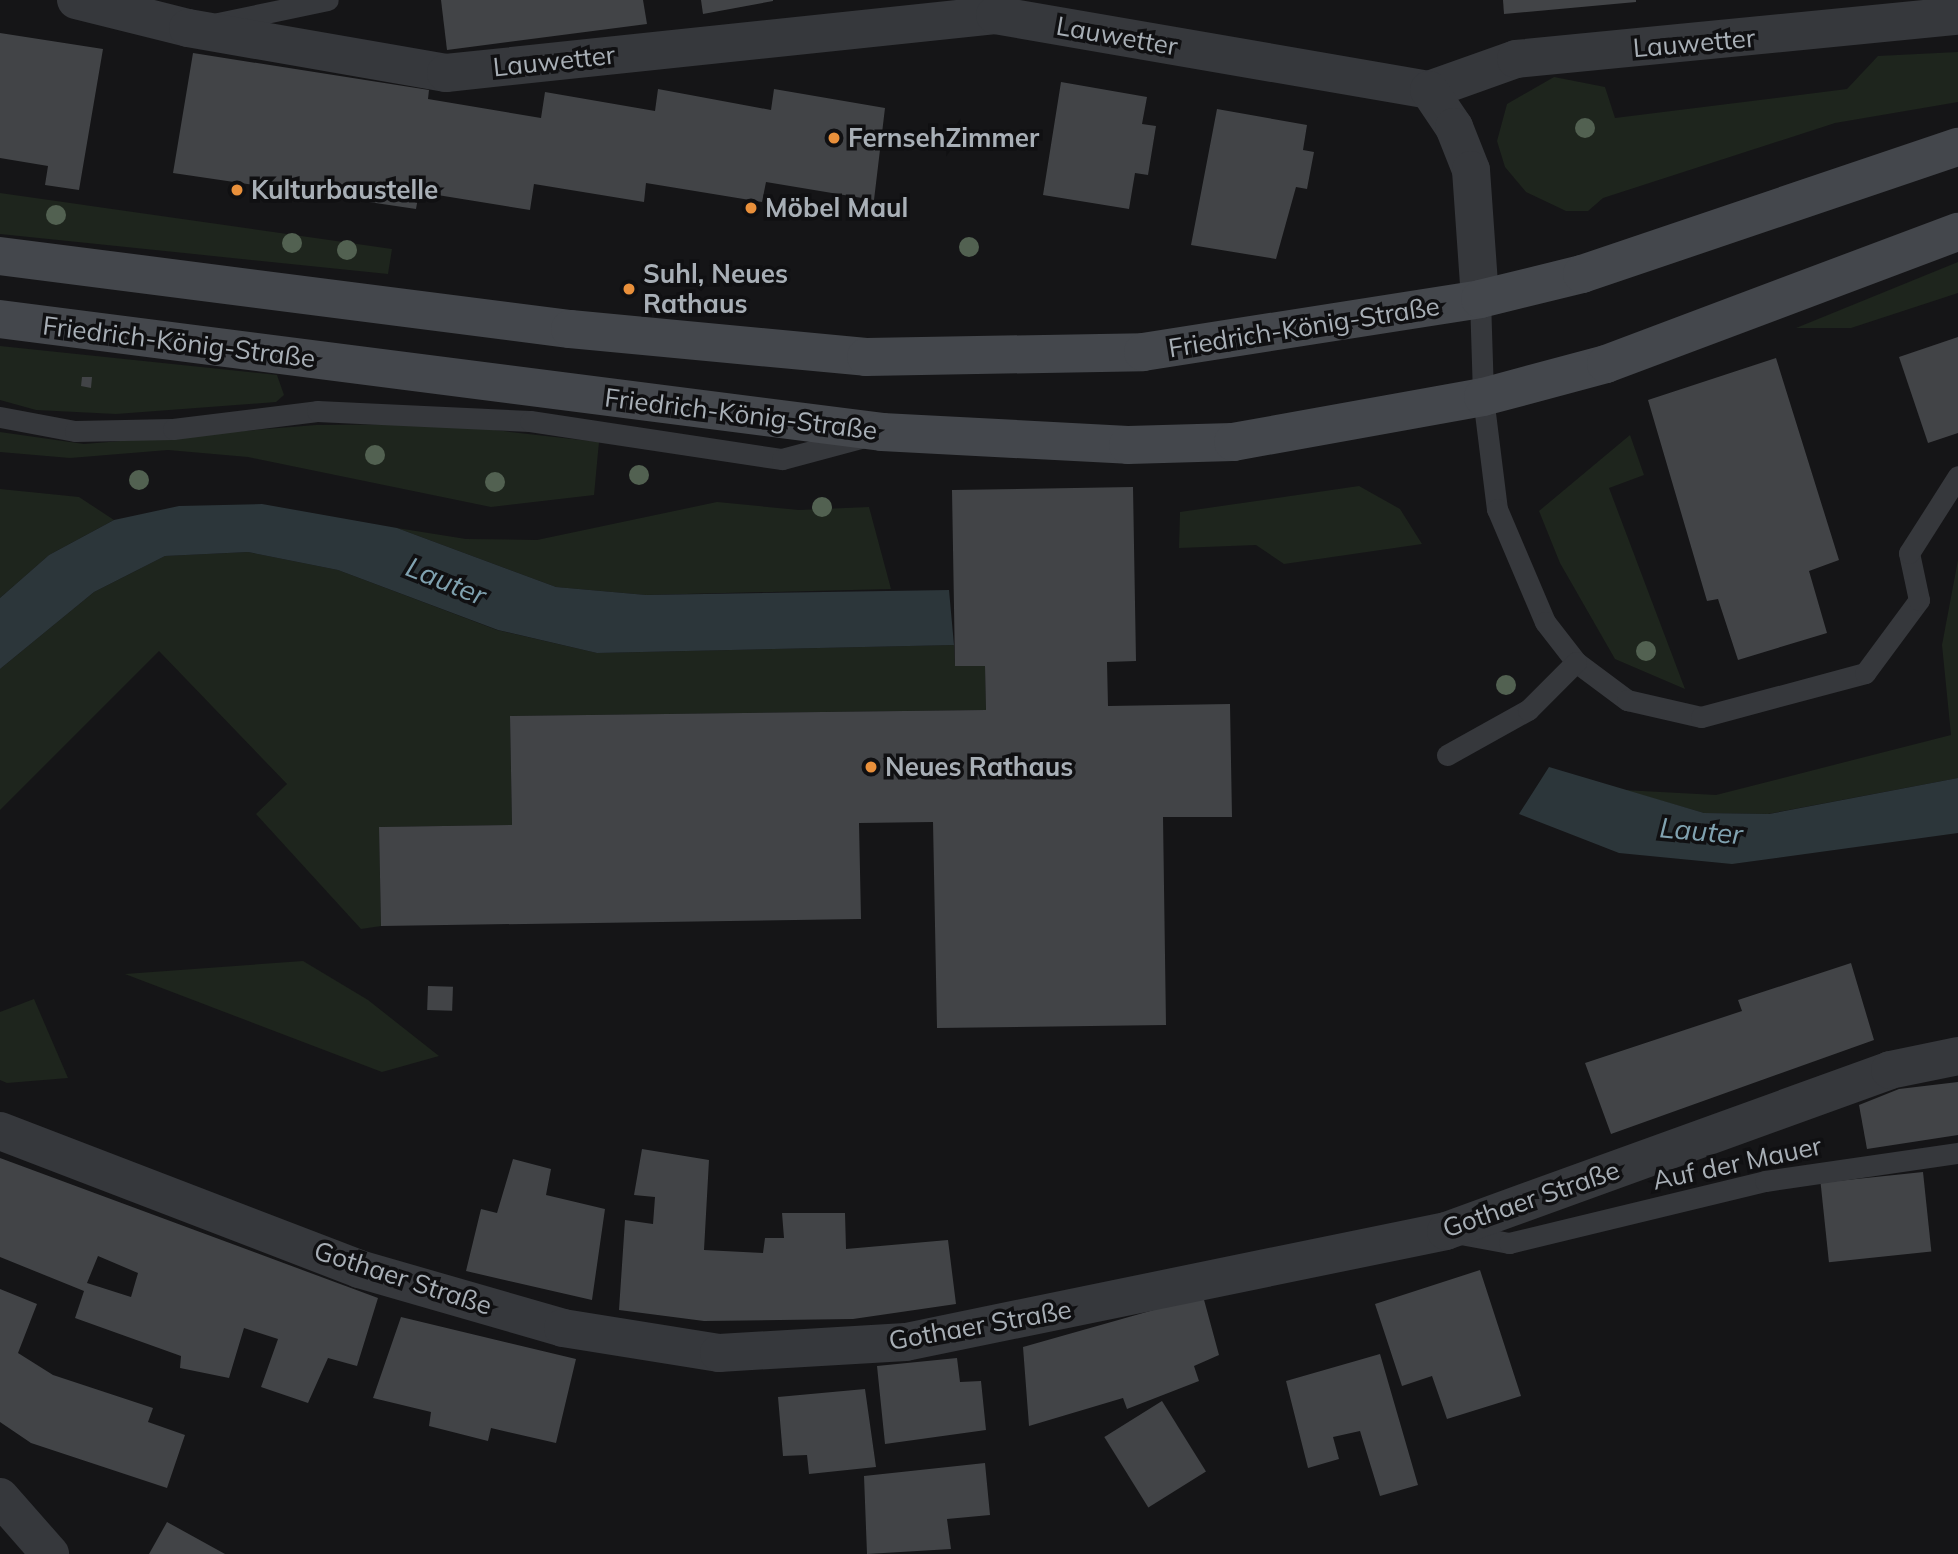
<!DOCTYPE html>
<meta charset="utf-8">
<style>
body{margin:0}
#map{position:relative;width:1958px;height:1554px;overflow:hidden;background:#151517;font-family:Mulish,sans-serif}
div>[style]{position:absolute}
.green>*{inset:0;background:#1e251d}
.water>*{inset:0;background:#2c363a}
.building>*{inset:0;background:#424447;transform-origin:0 0}
.lane>*{height:21px;margin:-10.5px;padding:0 10.5px;transform-origin:10.5px;border-radius:10.5px;background:#36383c}
.street>*{height:38px;margin:-19px;padding:0 19px;transform-origin:19px;border-radius:19px;background:#36383c}
.secondary>*{height:38px;margin:-19px;padding:0 19px;transform-origin:19px;border-radius:19px;background:#44474c}
.trees>*{width:20px;height:20px;margin:-10px;border-radius:50%;background:#526151}
.dots>*{width:19px;height:19px;translate:-50% -50%;box-sizing:border-box;border:4px solid #101012;border-radius:50%}
span{translate:-50% -50%;white-space:nowrap;text-align:center;line-height:1.15;-webkit-text-stroke:7px #101012;paint-order:stroke}
.street-label{font-size:26px;color:#a8afb6}
.poi-label{font-size:26px;color:#a8afb6;font-weight:700}
.left{translate:0 -50%;text-align:left}
.water-label{font-size:28px;color:#80a2b0;font-style:italic}
</style>
<div id="map">
<div class="green">
<i style="clip-path:polygon(1958px 52px,1958px 102px,1835px 123px,1603px 198px,1588px 211px,1566px 211px,1526px 192px,1505px 167px,1497px 141px,1507px 104px,1554px 77px,1605px 87px,1615px 118px,1847px 89px,1878px 56px)"></i>
<i style="clip-path:polygon(0 193px,392px 249px,388px 274px,0 234px)"></i>
<i style="clip-path:polygon(1958px 262px,1958px 293px,1851px 328px,1796px 328px)"></i>
<i style="clip-path:polygon(0 346px,277px 375px,284px 395px,276px 402px,116px 414px,36px 410px,0 400px)"></i>
<i style="clip-path:polygon(441px 424px,599px 442px,594px 495px,491px 507px,248px 457px,168px 450px,70px 458px,0 452px,0 432px,84px 444px,316px 425px)"></i>
<i style="clip-path:polygon(1630px 435px,1644px 475px,1609px 488px,1685px 689px,1615px 659px,1560px 563px,1539px 511px)"></i>
<i style="clip-path:polygon(1359px 486px,1400px 509px,1422px 544px,1284px 564px,1256px 545px,1179px 548px,1180px 512px)"></i>
<i style="clip-path:polygon(0 489px,79px 497px,114px 520px,49px 555px,0 598px)"></i>
<i style="clip-path:polygon(717px 502px,799px 510px,869px 507px,891px 589px,646px 595px,556px 587px,397px 528px,466px 539px,537px 540px)"></i>
<i style="clip-path:polygon(248px 552px,338px 570px,497px 630px,597px 653px,954px 645px,955px 665px,985px 666px,986px 710px,510px 716px,512px 825px,379px 827px,381px 926px,361px 929px,256px 814px,287px 784px,159px 651px,0 810px,0 669px,94px 592px,165px 556px)"></i>
<i style="clip-path:polygon(1958px 560px,1958px 778px,1768px 814px,1704px 813px,1624px 790px,1716px 795px,1951px 735px,1942px 645px)"></i>
<i style="clip-path:polygon(303px 961px,368px 1000px,439px 1056px,382px 1072px,125px 974px)"></i>
<i style="clip-path:polygon(34px 999px,68px 1078px,7px 1083px,0 1080px,0 1012px)"></i>
</div>
<div class="water">
<i style="clip-path:polygon(262px 504px,397px 528px,556px 587px,646px 595px,949px 590px,954px 645px,597px 653px,498px 630px,338px 570px,248px 552px,165px 556px,94px 592px,0 669px,0 598px,49px 555px,114px 520px,179px 506px)"></i>
<i style="clip-path:polygon(1549px 767px,1704px 813px,1769px 814px,1958px 778px,1958px 833px,1732px 864px,1619px 853px,1519px 814px)"></i>
</div>
<div class="building">
<i style="clip-path:polygon(441px 0,643px 0,647px 24px,447px 50px)"></i>
<i style="clip-path:polygon(701px 0,773px 0,773px 1px,703px 14px)"></i>
<i style="clip-path:polygon(1503px 0,1636px 0,1636px 2px,1504px 14px)"></i>
<i style="clip-path:polygon(0 33px,103px 49px,79px 190px,45px 185px,48px 166px,0 158px)"></i>
<i style="clip-path:polygon(193px 53px,429px 90px,428px 99px,541px 118px,545px 92px,655px 111px,658px 89px,771px 110px,774px 89px,885px 108px,874px 200px,766px 182px,762px 202px,646px 183px,644px 202px,534px 184px,530px 210px,419px 192px,416px 209px,173px 173px)"></i>
<i style="clip-path:polygon(1061px 82px,1147px 97px,1142px 124px,1156px 126px,1148px 175px,1135px 173px,1129px 209px,1043px 195px)"></i>
<i style="clip-path:polygon(1217px 109px,1307px 125px,1303px 150px,1314px 152px,1307px 189px,1296px 187px,1276px 259px,1191px 245px)"></i>
<i style="clip-path:polygon(1958px 337px,1958px 433px,1928px 443px,1899px 357px)"></i>
<i style="clip-path:polygon(1776px 358px,1839px 560px,1809px 571px,1827px 633px,1738px 660px,1718px 599px,1707px 601px,1648px 400px)"></i>
<i style="clip-path:polygon(82px 377px,92px 377px,91px 388px,81px 386px)"></i>
<i style="clip-path:polygon(1133px 487px,1136px 661px,1107px 662px,1108px 706px,1230px 704px,1232px 817px,1163px 817px,1166px 1025px,937px 1028px,933px 822px,859px 823px,861px 919px,381px 926px,379px 827px,512px 825px,510px 716px,986px 710px,985px 666px,955px 666px,952px 490px)"></i>
<i style="clip-path:polygon(1851px 963px,1874px 1040px,1611px 1134px,1585px 1063px,1742px 1011px,1738px 1000px)"></i>
<i style="left:428px;top:986px;width:25px;height:24px;rotate:2deg"></i>
<i style="clip-path:polygon(1958px 1082px,1958px 1135px,1867px 1149px,1859px 1105px,1899px 1089px)"></i>
<i style="clip-path:polygon(642px 1149px,709px 1160px,704px 1250px,763px 1253px,765px 1238px,784px 1238px,782px 1213px,845px 1213px,846px 1249px,948px 1240px,956px 1304px,853px 1319px,704px 1321px,619px 1310px,625px 1220px,653px 1224px,655px 1197px,634px 1195px)"></i>
<i style="clip-path:polygon(evenodd,0 1158px,378px 1298px,357px 1366px,328px 1358px,308px 1403px,261px 1387px,278px 1339px,244px 1328px,229px 1378px,180px 1368px,181px 1356px,75px 1318px,84px 1291px,0 1257px,0 1158px,98px 1256px,138px 1273px,131px 1297px,87px 1283px,98px 1256px)"></i>
<i style="clip-path:polygon(513px 1159px,551px 1169px,546px 1195px,605px 1209px,592px 1300px,466px 1271px,481px 1209px,497px 1213px)"></i>
<i style="left:1923px;top:1172px;width:80px;height:103px;rotate:84deg"></i>
<i style="clip-path:polygon(1480px 1270px,1521px 1396px,1447px 1419px,1432px 1376px,1402px 1386px,1375px 1304px)"></i>
<i style="clip-path:polygon(0 1289px,37px 1304px,18px 1353px,53px 1375px,153px 1408px,148px 1422px,185px 1435px,167px 1488px,31px 1443px,0 1422px)"></i>
<i style="clip-path:polygon(1203px 1296px,1219px 1355px,1194px 1366px,1199px 1381px,1127px 1409px,1123px 1398px,1029px 1426px,1023px 1347px)"></i>
<i style="clip-path:polygon(401px 1317px,576px 1359px,556px 1443px,491px 1428px,488px 1441px,429px 1426px,431px 1412px,373px 1398px)"></i>
<i style="clip-path:polygon(1380px 1354px,1418px 1485px,1380px 1496px,1360px 1431px,1333px 1437px,1339px 1459px,1308px 1468px,1286px 1381px)"></i>
<i style="clip-path:polygon(957px 1358px,960px 1382px,981px 1381px,986px 1430px,885px 1444px,877px 1366px)"></i>
<i style="clip-path:polygon(865px 1389px,876px 1467px,809px 1474px,807px 1455px,783px 1456px,778px 1397px)"></i>
<i style="left:1162px;top:1401px;width:83px;height:68px;rotate:58deg"></i>
<i style="clip-path:polygon(985px 1463px,990px 1515px,947px 1519px,951px 1549px,867px 1554px,864px 1476px)"></i>
<i style="clip-path:polygon(167px 1522px,225px 1554px,149px 1554px)"></i>
</div>
<div class="lane">
<i style="left:218px;top:23px;width:112px;rotate:-11.8deg"></i>
<i style="left:1480px;top:299px;width:98px;rotate:88.2deg"></i>
<i style="left:1483px;top:397px;width:113px;rotate:82.9deg"></i>
<i style="left:1497px;top:509px;width:123px;rotate:67deg"></i>
<i style="left:1545px;top:622px;width:51px;rotate:52.2deg"></i>
<i style="left:1576px;top:662px;width:64px;rotate:36.7deg"></i>
<i style="left:1627px;top:700px;width:76px;rotate:12.9deg"></i>
<i style="left:1701px;top:717px;width:170px;rotate:-15deg"></i>
<i style="left:1865px;top:673px;width:91px;rotate:-53.5deg"></i>
<i style="left:1919px;top:600px;width:48px;rotate:-102deg"></i>
<i style="left:1909px;top:553px;width:91px;rotate:-57.5deg"></i>
<i style="left:0;top:417px;width:76px;rotate:10.6deg"></i>
<i style="left:75px;top:431px;width:98px;rotate:-1.2deg"></i>
<i style="left:173px;top:429px;width:145px;rotate:-7.1deg"></i>
<i style="left:317px;top:411px;width:213px;rotate:2.7deg"></i>
<i style="left:530px;top:421px;width:255px;rotate:8.6deg"></i>
<i style="left:782px;top:459px;width:82px;rotate:-14.9deg"></i>
<i style="left:1447px;top:755px;width:93px;rotate:-29.1deg"></i>
<i style="left:1528px;top:710px;width:68px;rotate:-45deg"></i>
<i style="left:1455px;top:1233px;width:55px;rotate:10.5deg"></i>
<i style="left:1509px;top:1243px;width:263px;rotate:-13.6deg"></i>
<i style="left:1765px;top:1181px;width:195px;rotate:-8.3deg"></i>
</div>
<div class="street">
<i style="left:76px;top:0;width:115px;rotate:14deg"></i>
<i style="left:188px;top:28px;width:262px;rotate:9.9deg"></i>
<i style="left:446px;top:73px;width:552px;rotate:-6.03deg"></i>
<i style="left:995px;top:15px;width:440px;rotate:9.8deg"></i>
<i style="left:1429px;top:90px;width:92px;rotate:-19.6deg"></i>
<i style="left:1516px;top:59px;width:444px;rotate:-5.6deg"></i>
<i style="left:1429px;top:90px;width:45px;rotate:56deg"></i>
<i style="left:1454px;top:127px;width:46px;rotate:68.4deg"></i>
<i style="left:1471px;top:170px;width:129px;rotate:86deg"></i>
<i style="left:0;top:1131px;width:385px;rotate:21deg"></i>
<i style="left:359px;top:1269px;width:212px;rotate:16.1deg"></i>
<i style="left:563px;top:1328px;width:158px;rotate:9.1deg"></i>
<i style="left:719px;top:1353px;width:187px;rotate:-3.4deg"></i>
<i style="left:906px;top:1342px;width:551px;rotate:-11.62deg"></i>
<i style="left:1446px;top:1231px;width:472px;rotate:-19.9deg"></i>
<i style="left:1890px;top:1070px;width:69px;rotate:-11.6deg"></i>
<i style="left:0;top:1497px;width:76px;rotate:48.7deg"></i>
</div>
<div class="secondary">
<i style="left:0;top:256px;width:575px;rotate:7.3deg"></i>
<i style="left:570px;top:329px;width:297px;rotate:5.4deg"></i>
<i style="left:866px;top:357px;width:277px;rotate:-1deg"></i>
<i style="left:1143px;top:352px;width:341px;rotate:-8.9deg"></i>
<i style="left:1480px;top:299px;width:105px;rotate:-13.8deg"></i>
<i style="left:1582px;top:274px;width:397px;rotate:-18.7deg"></i>
<i style="left:0;top:319px;width:889px;rotate:7.3deg"></i>
<i style="left:882px;top:432px;width:246px;rotate:3deg"></i>
<i style="left:1128px;top:445px;width:105px;rotate:-1.6deg"></i>
<i style="left:1233px;top:442px;width:254px;rotate:-10.2deg"></i>
<i style="left:1483px;top:397px;width:127px;rotate:-15deg"></i>
<i style="left:1606px;top:364px;width:376px;rotate:-20.6deg"></i>
</div>
<div class="trees">
<i style="left:1585px;top:128px"></i>
<i style="left:56px;top:215px"></i>
<i style="left:292px;top:243px"></i>
<i style="left:969px;top:247px"></i>
<i style="left:347px;top:250px"></i>
<i style="left:375px;top:455px"></i>
<i style="left:639px;top:475px"></i>
<i style="left:139px;top:480px"></i>
<i style="left:495px;top:482px"></i>
<i style="left:822px;top:507px"></i>
<i style="left:1646px;top:651px"></i>
<i style="left:1506px;top:685px"></i>
</div>
<div class="dots">
<i style="left:834px;top:138px;background:#e9903b"></i>
<i style="left:237px;top:190px;background:#e9903b"></i>
<i style="left:751px;top:208px;background:#e9903b"></i>
<i style="left:629px;top:289px;background:#e9903b"></i>
<i style="left:871px;top:767px;background:#e9903b"></i>
</div>
<div class="street-label">
<span style="left:1117px;top:36px;rotate:10deg">Lauwetter</span>
<span style="left:1694px;top:43px;rotate:-5deg">Lauwetter</span>
<span style="left:554px;top:61px;rotate:-6deg">Lauwetter</span>
<span style="left:1304px;top:327px;rotate:-9deg">Friedrich-König-Straße</span>
<span style="left:179px;top:342px;rotate:7deg">Friedrich-König-Straße</span>
<span style="left:741px;top:414px;rotate:7deg">Friedrich-König-Straße</span>
<span style="left:1737px;top:1163px;rotate:-12deg">Auf der Mauer</span>
<span style="left:1531px;top:1199px;rotate:-19deg">Gothaer Straße</span>
<span style="left:403px;top:1278px;rotate:18deg">Gothaer Straße</span>
<span style="left:980px;top:1325px;rotate:-10deg">Gothaer Straße</span>
</div>
<div class="poi-label">
<span class="left" style="left:848px;top:138px">FernsehZimmer</span>
<span class="left" style="left:251px;top:190px">Kulturbaustelle</span>
<span class="left" style="left:765px;top:208px">Möbel Maul</span>
<span class="left" style="left:643px;top:289px">Suhl, Neues<br>Rathaus</span>
<span class="left" style="left:885px;top:767px">Neues Rathaus</span>
</div>
<div class="water-label">
<span style="left:446px;top:581px;rotate:22deg">Lauter</span>
<span style="left:1701px;top:831px;rotate:5deg">Lauter</span>
</div>
</div>
